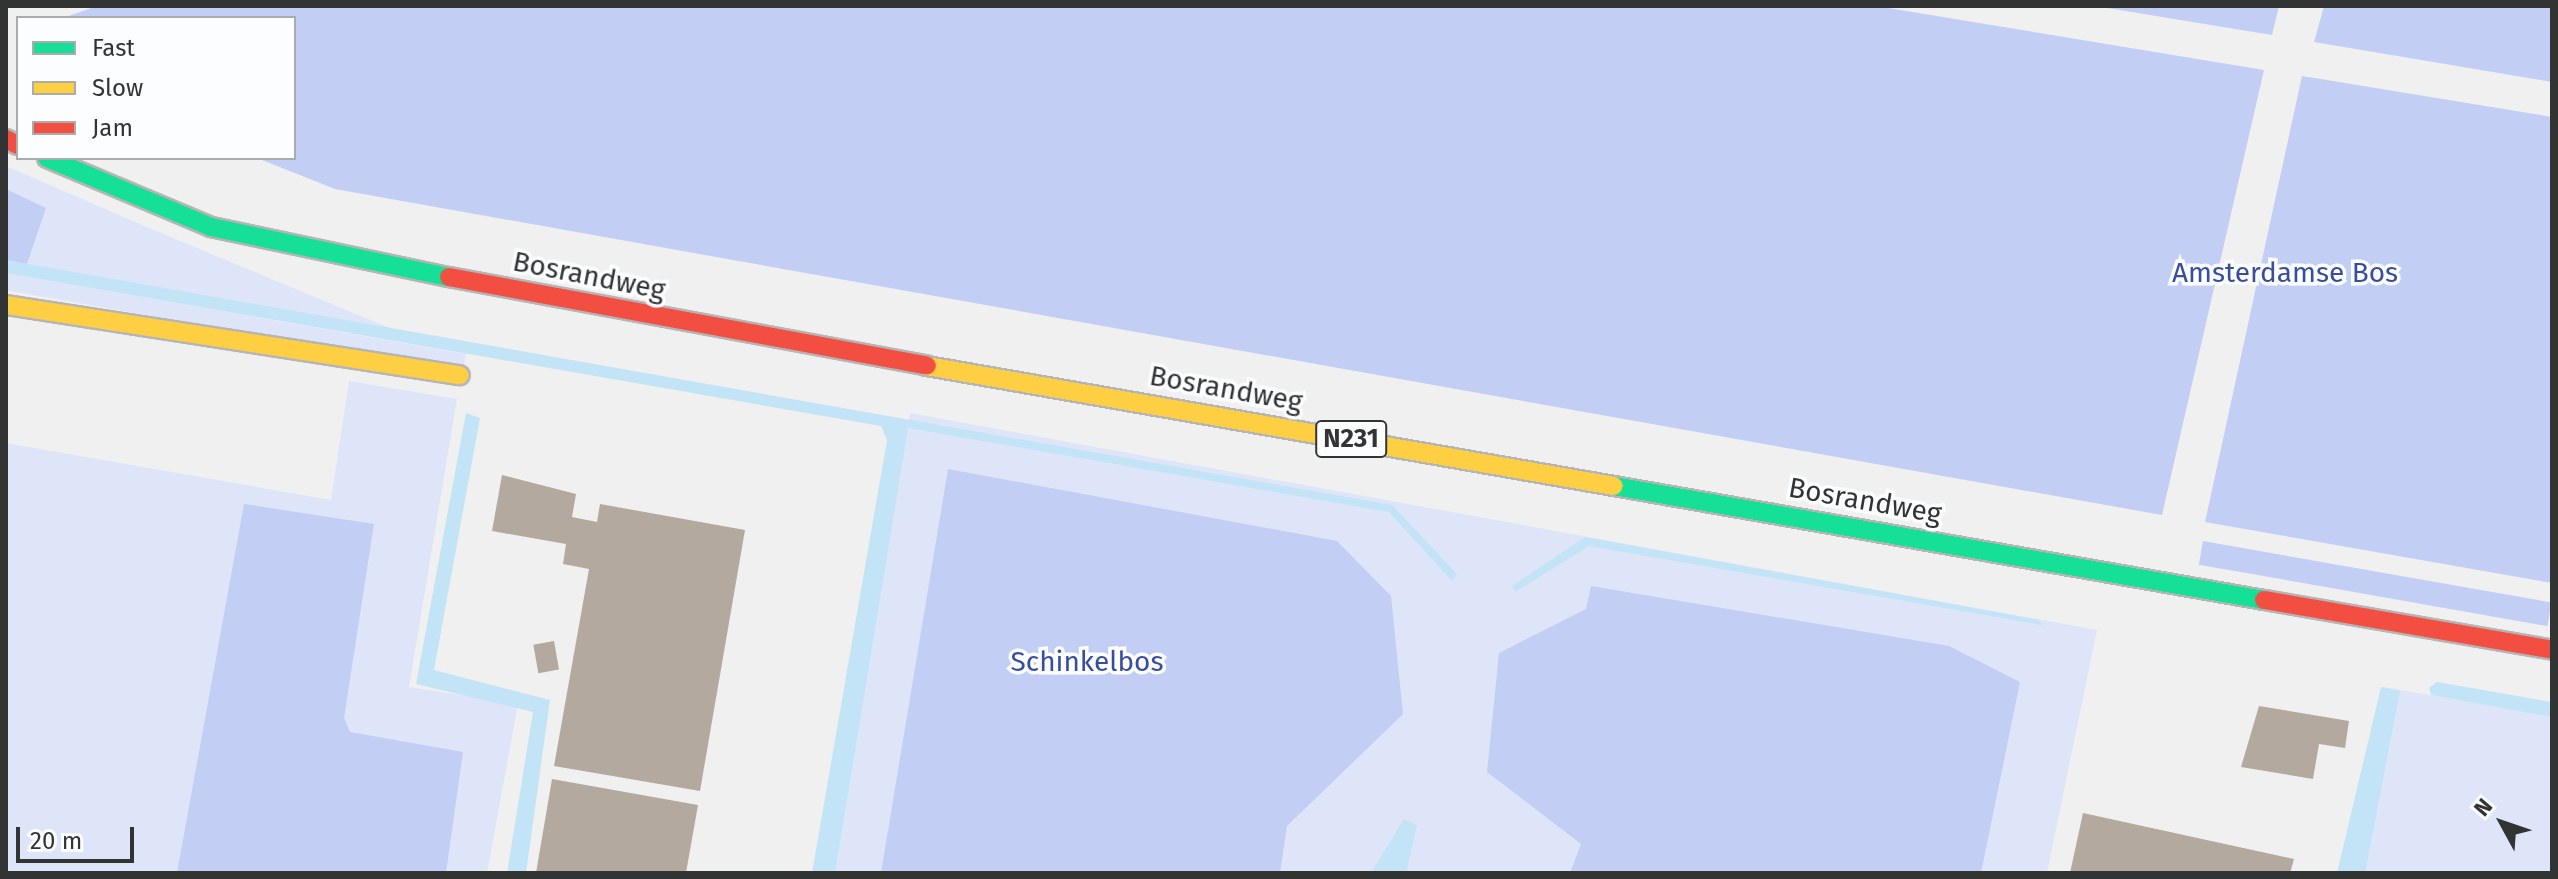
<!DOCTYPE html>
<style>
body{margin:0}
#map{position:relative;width:2558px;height:879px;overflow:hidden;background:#f0f0f0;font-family:"Fira Sans",sans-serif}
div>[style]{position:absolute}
.green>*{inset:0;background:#dee5f8;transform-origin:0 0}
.forest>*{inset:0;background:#c2cef3;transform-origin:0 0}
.water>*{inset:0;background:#c3e3f6}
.building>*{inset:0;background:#b3a99e;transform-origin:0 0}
.roads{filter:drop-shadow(2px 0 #b5b5b6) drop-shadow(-2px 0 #b5b5b6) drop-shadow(0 2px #b5b5b6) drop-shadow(0 -2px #b5b5b6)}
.fast>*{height:18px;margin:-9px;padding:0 9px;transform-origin:9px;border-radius:9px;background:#16e098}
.slow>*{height:18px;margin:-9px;padding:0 9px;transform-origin:9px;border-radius:9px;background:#ffcf43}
.jam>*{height:18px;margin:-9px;padding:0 9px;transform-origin:9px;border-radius:9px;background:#f24e42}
span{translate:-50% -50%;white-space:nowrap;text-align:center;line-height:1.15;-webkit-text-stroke:7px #fcfdfe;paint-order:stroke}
.shield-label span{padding:2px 6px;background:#fcfdfe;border:2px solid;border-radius:6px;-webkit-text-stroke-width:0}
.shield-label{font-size:26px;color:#323333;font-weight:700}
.park-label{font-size:28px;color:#384d9b}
.street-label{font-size:28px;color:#323333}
.frame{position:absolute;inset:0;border:8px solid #323333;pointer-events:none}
.legend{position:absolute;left:16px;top:16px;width:280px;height:144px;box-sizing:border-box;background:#fcfdfe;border:2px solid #abacad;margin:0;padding:10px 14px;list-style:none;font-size:24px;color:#323333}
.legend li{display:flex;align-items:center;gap:16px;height:40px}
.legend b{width:40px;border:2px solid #abacad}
.north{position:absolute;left:2462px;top:783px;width:80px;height:80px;-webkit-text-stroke:6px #fcfdfe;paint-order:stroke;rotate:310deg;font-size:22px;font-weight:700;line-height:32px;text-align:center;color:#323333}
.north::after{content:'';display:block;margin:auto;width:28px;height:36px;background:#323333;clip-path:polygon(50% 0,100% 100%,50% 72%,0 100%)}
.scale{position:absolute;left:16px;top:827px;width:118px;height:36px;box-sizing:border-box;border:4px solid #323333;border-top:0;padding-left:10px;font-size:24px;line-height:28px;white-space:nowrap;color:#323333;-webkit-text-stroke:6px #fcfdfe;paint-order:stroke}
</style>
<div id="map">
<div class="green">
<i style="clip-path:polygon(6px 166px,149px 228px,399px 332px,27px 264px,46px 208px,6px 189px)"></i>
<i style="left:6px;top:273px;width:467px;height:17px;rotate:10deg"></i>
<i style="clip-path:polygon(349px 381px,457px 399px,409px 687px,518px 704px,487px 873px,6px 873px,6px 443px,331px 500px)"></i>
<i style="clip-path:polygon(910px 413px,2097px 630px,2047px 873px,834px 873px)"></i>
<i style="clip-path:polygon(2383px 687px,2552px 716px,2552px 873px,2341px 873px)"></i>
</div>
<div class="forest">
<i style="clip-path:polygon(97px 6px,1876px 6px,2264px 70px,2162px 515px,335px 189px,257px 158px,294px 158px,294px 18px,63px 18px)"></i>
<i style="clip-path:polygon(2095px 6px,2279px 6px,2272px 35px)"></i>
<i style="clip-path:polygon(2324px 6px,2552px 6px,2552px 82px,2314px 42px)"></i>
<i style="clip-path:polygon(2302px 76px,2552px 117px,2552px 583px,2205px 522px)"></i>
<i style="clip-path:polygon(6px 189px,46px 208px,27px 264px,6px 260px)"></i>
<i style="clip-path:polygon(948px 469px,1337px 541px,1391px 596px,1403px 714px,1287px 826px,1280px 873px,881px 873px)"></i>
<i style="clip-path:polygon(244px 504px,374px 524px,344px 718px,350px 732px,463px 752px,446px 873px,177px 873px)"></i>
<i style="left:2203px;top:541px;width:354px;height:24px;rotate:10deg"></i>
<i style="clip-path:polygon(1591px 586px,1949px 646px,2020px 682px,1981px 873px,1570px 873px,1581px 844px,1487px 772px,1499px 653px,1586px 609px)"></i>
</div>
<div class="water">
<i style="clip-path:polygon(6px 260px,1392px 505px,1457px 574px,1452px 581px,1389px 512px,908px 428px,835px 873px,812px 873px,887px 440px,881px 426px,6px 273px)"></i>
<i style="clip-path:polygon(466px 413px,480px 418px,434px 670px,550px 700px,526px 873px,507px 873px,533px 712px,416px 684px)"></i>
<i style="clip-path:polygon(1585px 537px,2039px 620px,2042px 625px,1589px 546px,1515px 592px,1512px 586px)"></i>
<i style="clip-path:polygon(2437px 682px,2552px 702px,2552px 717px,2431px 695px,2429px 688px)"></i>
<i style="clip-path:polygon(2381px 687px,2400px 691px,2365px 873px,2337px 873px)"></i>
<i style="clip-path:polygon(1404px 819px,1417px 825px,1406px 873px,1371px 873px)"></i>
</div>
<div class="building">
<i style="clip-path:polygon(502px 475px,576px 494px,572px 517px,597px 522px,600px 504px,745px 530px,700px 791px,554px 766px,589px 569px,563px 564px,566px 544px,492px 531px)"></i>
<i style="left:554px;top:641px;width:29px;height:21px;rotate:80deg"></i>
<i style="clip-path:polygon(2259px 706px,2349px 721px,2345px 748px,2319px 744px,2313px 779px,2241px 767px)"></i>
<i style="clip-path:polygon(552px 779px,698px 805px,686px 873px,536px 873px)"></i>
<i style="clip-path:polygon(2083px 813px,2294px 859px,2290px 873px,2070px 873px)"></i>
</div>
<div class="roads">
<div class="fast">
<i style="left:47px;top:158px;width:178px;rotate:22.8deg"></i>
<i style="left:211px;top:227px;width:243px;rotate:11.9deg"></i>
<i style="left:1614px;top:486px;width:660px;rotate:9.95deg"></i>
</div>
<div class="slow">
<i style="left:6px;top:305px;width:459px;rotate:8.8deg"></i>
<i style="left:927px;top:366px;width:697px;rotate:9.91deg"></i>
</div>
<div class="jam">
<i style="left:6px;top:139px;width:13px;rotate:27deg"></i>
<i style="left:449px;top:277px;width:486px;rotate:10.5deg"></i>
<i style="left:2264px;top:600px;width:292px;rotate:9.8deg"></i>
</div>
</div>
<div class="shield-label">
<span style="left:1351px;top:439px">N231</span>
</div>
<div class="park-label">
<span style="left:2285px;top:273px">Amsterdamse Bos</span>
<span style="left:1087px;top:662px">Schinkelbos</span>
</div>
<div class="street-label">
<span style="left:589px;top:276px;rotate:11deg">Bosrandweg</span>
<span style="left:1226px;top:389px;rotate:10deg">Bosrandweg</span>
<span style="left:1865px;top:501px;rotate:10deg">Bosrandweg</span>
</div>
<div class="frame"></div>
<ul class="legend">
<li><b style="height:10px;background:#16e098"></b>Fast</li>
<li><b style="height:10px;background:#ffcf43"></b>Slow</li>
<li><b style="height:10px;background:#f24e42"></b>Jam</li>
</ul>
<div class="north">N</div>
<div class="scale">20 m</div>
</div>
